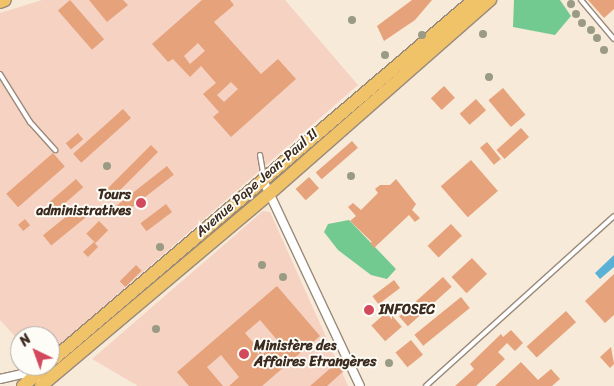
<!DOCTYPE html>
<meta charset="utf-8">
<style>
body{margin:0}
#map{position:relative;width:614px;height:386px;overflow:hidden;background:#f8ead8;font-family:Sriracha,sans-serif}
div>[style]{position:absolute}
.built>*{inset:0;background:#f6d2c3}
.green>*{inset:0;background:#72ca90}
.water>*{inset:0;background:#59b1d6}
.building>*{inset:0;background:#e5a27b;transform-origin:0 0}
.roads{filter:drop-shadow(1px 0 #9a8a7b) drop-shadow(-1px 0 #9a8a7b) drop-shadow(0 1px #9a8a7b) drop-shadow(0 -1px #9a8a7b)}
.service>*{height:4px;margin:-2px;padding:0 2px;transform-origin:2px;border-radius:2px;background:#fff}
.minor>*{height:8px;margin:-4px;padding:0 4px;transform-origin:4px;border-radius:4px;background:#fff}
.primary>*{height:12px;margin:-6px;padding:0 6px;transform-origin:6px;border-radius:6px;background:#f0c369}
.trees>*{width:8px;height:8px;margin:-4px;border-radius:50%;background:#999b84}
.dots>*{width:14px;height:14px;translate:-50% -50%;box-sizing:border-box;border:2px solid #fdfcf7;border-radius:50%}
span{translate:-50% -50%;white-space:nowrap;text-align:center;line-height:1.15;-webkit-text-stroke:4px #fdfcf7;paint-order:stroke}
.street-label{font-size:14px;color:#3b2a1e}
.poi-label{font-size:14px;color:#3b2a1e;font-weight:700}
.right{translate:-100% -50%;text-align:right}
.left{translate:0 -50%;text-align:left}
.north{position:absolute;left:10px;top:326px;width:50px;height:50px;box-sizing:border-box;background:#fdfcf7;border:1px solid #afa8a0;border-radius:50%;rotate:318deg;font-size:14px;font-weight:700;line-height:20px;text-align:center;color:#3b2a1e}
.north::after{content:'';display:block;margin:auto;width:18px;height:22px;background:#d1495b;clip-path:polygon(50% 0,100% 100%,50% 72%,0 100%)}
</style>
<div id="map">
<div class="built">
<i style="clip-path:polygon(42px 0,285px 0,358px 85px,50px 353px,50px 336px,20px 336px,20px 342px,0 320px,0 13px)"></i>
<i style="clip-path:polygon(263px 211px,270px 212px,348px 386px,138px 386px,92px 359px)"></i>
</div>
<div class="green">
<i style="clip-path:polygon(514px 0,560px 0,571px 16px,555px 35px,513px 27px)"></i>
<i style="clip-path:polygon(349px 220px,396px 269px,387px 279px,371px 275px,338px 250px,324px 232px,328px 224px)"></i>
</div>
<div class="water">
<i style="clip-path:polygon(614px 255px,614px 267px,600px 279px,595px 273px)"></i>
</div>
<div class="building">
<i style="left:70px;top:0;width:52px;height:16px;rotate:49deg"></i>
<i style="clip-path:polygon(89px 0,123px 0,128px 5px,107px 22px)"></i>
<i style="clip-path:polygon(evenodd,202px 0,230px 0,234px 5px,214px 22px,261px 74px,278px 59px,296px 79px,231px 137px,213px 117px,219px 112px,203px 94px,216px 83px,201px 66px,190px 77px,173px 59px,168px 62px,152px 44px,202px 0,198px 43px,205px 51px,190px 64px,184px 56px,198px 43px,202px 0,231px 82px,238px 89px,224px 102px,217px 95px,231px 82px)"></i>
<i style="clip-path:polygon(412px 0,432px 0,415px 20px,384px 41px,377px 26px)"></i>
<i style="clip-path:polygon(588px 0,614px 0,614px 9px,604px 18px)"></i>
<i style="left:444px;top:86px;width:16px;height:18px;rotate:47deg"></i>
<i style="left:503px;top:88px;width:35px;height:19px;rotate:50deg"></i>
<i style="left:476px;top:99px;width:15px;height:22px;rotate:48deg"></i>
<i style="left:123px;top:109px;width:12px;height:67px;rotate:48deg"></i>
<i style="left:521px;top:128px;width:12px;height:33px;rotate:48deg"></i>
<i style="left:78px;top:133px;width:8px;height:16px;rotate:50deg"></i>
<i style="left:352px;top:141px;width:9px;height:48px;rotate:49deg"></i>
<i style="left:487px;top:142px;width:22px;height:9px;rotate:51deg"></i>
<i style="left:151px;top:145px;width:10px;height:67px;rotate:45deg"></i>
<i style="left:53px;top:153px;width:18px;height:62px;rotate:49deg"></i>
<i style="left:471px;top:160px;width:41px;height:40px;rotate:49deg"></i>
<i style="left:167px;top:166px;width:11px;height:64px;rotate:52deg"></i>
<i style="left:309px;top:177px;width:15px;height:18px;rotate:48deg"></i>
<i style="left:76px;top:179px;width:11px;height:36px;rotate:49deg"></i>
<i style="clip-path:polygon(396px 179px,416px 204px,412px 210px,420px 218px,415px 222px,409px 215px,374px 248px,370px 243px,372px 242px,350px 221px,356px 216px,348px 207px,353px 203px,361px 210px,378px 193px,375px 189px,380px 185px,390px 185px)"></i>
<i style="left:166px;top:204px;width:10px;height:32px;rotate:53deg"></i>
<i style="left:78px;top:207px;width:13px;height:45px;rotate:51deg"></i>
<i style="left:25px;top:219px;width:8px;height:9px;rotate:50deg"></i>
<i style="left:99px;top:221px;width:13px;height:18px;rotate:45deg"></i>
<i style="left:451px;top:224px;width:16px;height:32px;rotate:47deg"></i>
<i style="clip-path:polygon(94px 242px,98px 247px,88px 257px,83px 252px)"></i>
<i style="left:472px;top:258px;width:22px;height:28px;rotate:47deg"></i>
<i style="left:136px;top:265px;width:8px;height:23px;rotate:45deg"></i>
<i style="clip-path:polygon(614px 274px,614px 315px,605px 323px,585px 301px)"></i>
<i style="left:443px;top:277px;width:13px;height:59px;rotate:48deg"></i>
<i style="left:394px;top:280px;width:10px;height:27px;rotate:53deg"></i>
<i style="clip-path:polygon(evenodd,277px 286px,320px 336px,262px 386px,229px 386px,239px 377px,221px 355px,207px 367px,223px 386px,189px 386px,177px 372px,277px 286px,260px 320px,278px 341px,263px 354px,245px 333px,260px 320px)"></i>
<i style="left:461px;top:297px;width:14px;height:60px;rotate:51deg"></i>
<i style="left:388px;top:311px;width:21px;height:22px;rotate:49deg"></i>
<i style="left:566px;top:311px;width:15px;height:53px;rotate:48deg"></i>
<i style="clip-path:polygon(511px 330px,523px 343px,515px 351px,507px 343px,498px 352px,505px 359px,476px 386px,455px 386px,474px 369px,470px 364px,501px 334px,503px 337px)"></i>
<i style="left:411px;top:340px;width:19px;height:20px;rotate:51deg"></i>
<i style="clip-path:polygon(611px 347px,614px 364px,610px 368px,600px 357px)"></i>
<i style="clip-path:polygon(340px 360px,347px 368px,327px 386px,310px 386px)"></i>
<i style="clip-path:polygon(521px 362px,538px 380px,551px 369px,560px 379px,552px 386px,495px 386px)"></i>
</div>
<div class="roads">
<div class="service">
<i style="left:581px;top:0;width:51px;rotate:49.8deg"></i>
<i style="left:0;top:74px;width:57px;rotate:58deg"></i>
<i style="left:30px;top:122px;width:38px;rotate:48deg"></i>
<i style="left:260px;top:155px;width:22px;rotate:80deg"></i>
<i style="left:426px;top:386px;width:253px;rotate:-42.1deg"></i>
</div>
<div class="minor">
<i style="left:264px;top:182px;width:225px;rotate:64.8deg"></i>
<i style="left:0;top:379px;width:22px;rotate:-13deg"></i>
<i style="left:21px;top:374px;width:16px;rotate:15deg"></i>
</div>
<div class="primary">
<i style="left:0;top:2px;width:5px;rotate:-22deg"></i>
<i style="left:50px;top:362px;width:558px;rotate:-40.49deg"></i>
<i style="left:23px;top:386px;width:30px;rotate:-41deg"></i>
<i style="left:41px;top:386px;width:299px;rotate:-40.1deg"></i>
<i style="left:270px;top:193px;width:293px;rotate:-41.3deg"></i>
</div>
</div>
<div class="trees">
<i style="left:571px;top:4px"></i>
<i style="left:576px;top:14px"></i>
<i style="left:352px;top:20px"></i>
<i style="left:582px;top:23px"></i>
<i style="left:591px;top:30px"></i>
<i style="left:483px;top:34px"></i>
<i style="left:422px;top:35px"></i>
<i style="left:597px;top:38px"></i>
<i style="left:604px;top:50px"></i>
<i style="left:385px;top:55px"></i>
<i style="left:489px;top:77px"></i>
<i style="left:107px;top:166px"></i>
<i style="left:351px;top:176px"></i>
<i style="left:160px;top:247px"></i>
<i style="left:262px;top:265px"></i>
<i style="left:283px;top:277px"></i>
<i style="left:156px;top:329px"></i>
<i style="left:389px;top:363px"></i>
</div>
<div class="dots">
<i style="left:141px;top:203px;background:#d1495b"></i>
<i style="left:369px;top:310px;background:#d1495b"></i>
<i style="left:244px;top:354px;background:#d1495b"></i>
</div>
<div class="street-label">
<span style="left:257px;top:183px;rotate:-41deg">Avenue Pape Jean-Paul II</span>
</div>
<div class="poi-label">
<span class="right" style="left:131px;top:203px">Tours<br>administratives</span>
<span class="left" style="left:379px;top:310px">INFOSEC</span>
<span class="left" style="left:254px;top:354px">Ministère des<br>Affaires Etrangères</span>
</div>
<div class="north">N</div>
</div>
